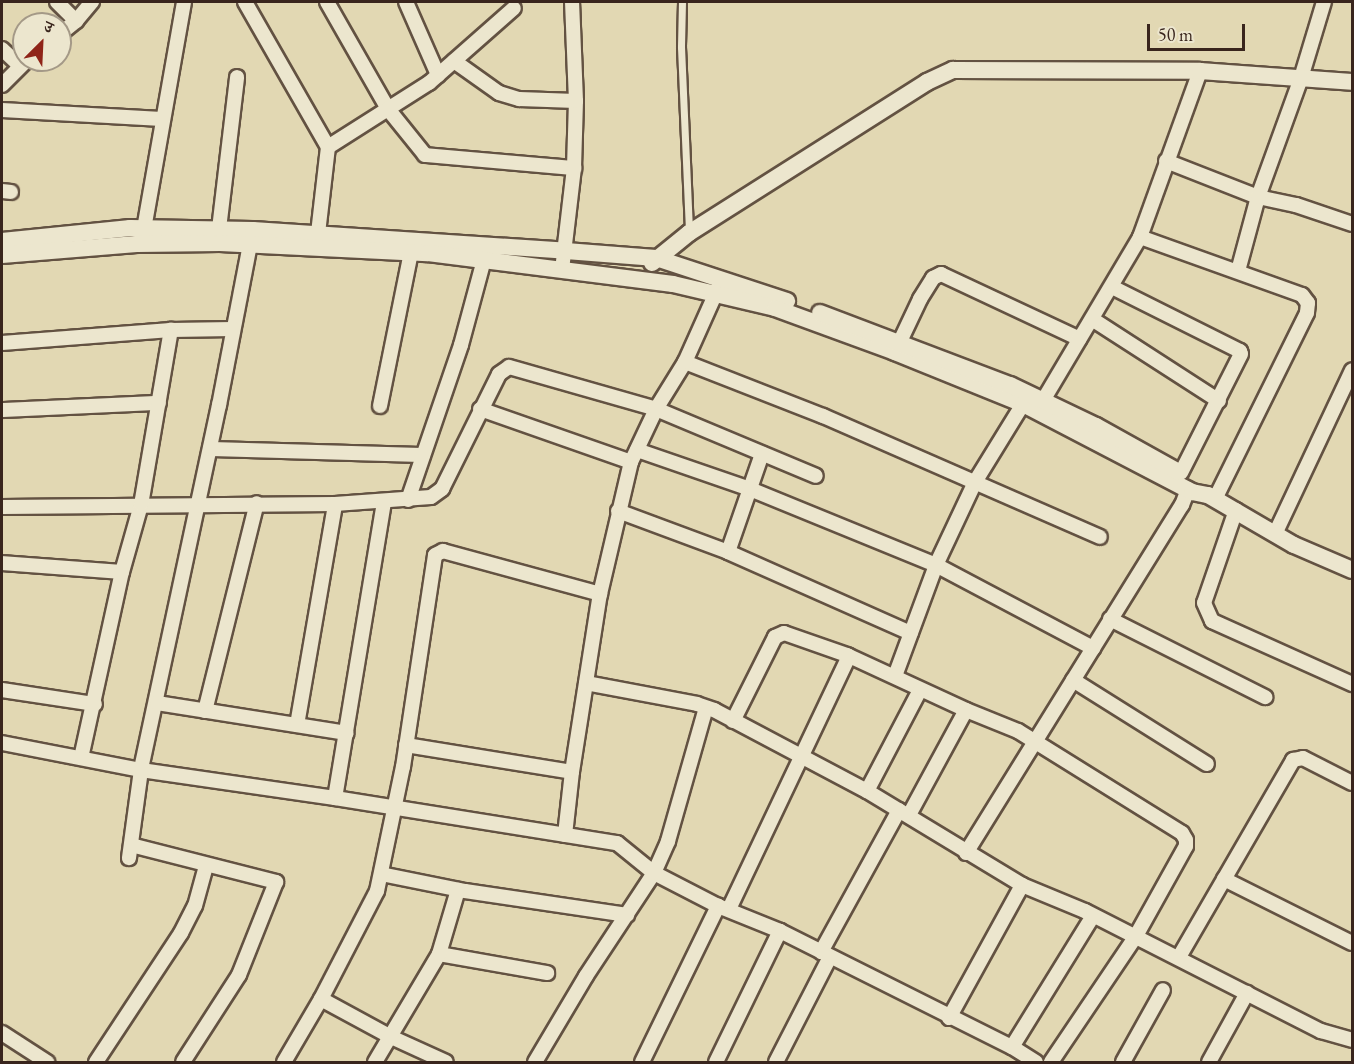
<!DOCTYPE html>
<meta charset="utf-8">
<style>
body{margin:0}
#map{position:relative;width:1354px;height:1064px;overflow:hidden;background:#e2d8b3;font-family:"EB Garamond","Noto Serif Devanagari",serif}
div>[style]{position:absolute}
.roads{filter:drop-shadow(2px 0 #635242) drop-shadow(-2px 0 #635242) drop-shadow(0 2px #635242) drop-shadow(0 -2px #635242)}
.service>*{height:7px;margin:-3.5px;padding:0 3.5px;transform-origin:3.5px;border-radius:3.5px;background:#ece6ce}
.minor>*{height:14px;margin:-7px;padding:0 7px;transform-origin:7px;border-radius:7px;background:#ece6ce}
.tertiary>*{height:16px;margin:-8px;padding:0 8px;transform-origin:8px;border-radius:8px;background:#ece6ce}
span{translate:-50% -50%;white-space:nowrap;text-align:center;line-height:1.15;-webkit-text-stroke:4.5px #ece6ce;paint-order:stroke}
.frame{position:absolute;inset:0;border:3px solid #39251d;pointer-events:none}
.north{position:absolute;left:12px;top:12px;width:60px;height:60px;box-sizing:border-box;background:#ece6ce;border:2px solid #a49987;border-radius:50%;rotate:24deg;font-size:16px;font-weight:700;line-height:24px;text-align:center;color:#39251d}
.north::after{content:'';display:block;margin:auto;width:21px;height:27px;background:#8f2418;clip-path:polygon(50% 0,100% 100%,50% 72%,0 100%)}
.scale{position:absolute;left:1147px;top:24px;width:98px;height:27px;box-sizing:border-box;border:3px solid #39251d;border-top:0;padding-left:8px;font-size:18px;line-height:21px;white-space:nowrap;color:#39251d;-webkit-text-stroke:4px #ece6ce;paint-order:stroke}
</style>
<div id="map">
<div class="roads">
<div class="service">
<i style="left:682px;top:2px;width:45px;rotate:91.3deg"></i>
<i style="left:681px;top:47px;width:186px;rotate:87.5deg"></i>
</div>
<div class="minor">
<i style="left:57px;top:2px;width:27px;rotate:45deg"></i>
<i style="left:245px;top:2px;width:167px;rotate:60.2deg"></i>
<i style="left:328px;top:147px;width:88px;rotate:96.6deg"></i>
<i style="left:327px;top:2px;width:123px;rotate:60.3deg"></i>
<i style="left:388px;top:109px;width:59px;rotate:51.2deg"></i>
<i style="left:425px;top:155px;width:150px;rotate:5deg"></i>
<i style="left:406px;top:2px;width:80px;rotate:66.3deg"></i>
<i style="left:60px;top:34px;width:21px;rotate:-39deg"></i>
<i style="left:76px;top:21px;width:25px;rotate:-50deg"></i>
<i style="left:2px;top:49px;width:25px;rotate:43deg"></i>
<i style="left:454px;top:61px;width:55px;rotate:35.4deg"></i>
<i style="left:499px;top:93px;width:21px;rotate:17deg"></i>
<i style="left:519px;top:99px;width:57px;rotate:2deg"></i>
<i style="left:2px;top:85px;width:35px;rotate:-45deg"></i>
<i style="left:2px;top:110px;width:160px;rotate:3.2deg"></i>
<i style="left:328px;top:147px;width:120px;rotate:-32.4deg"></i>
<i style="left:429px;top:83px;width:113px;rotate:-41.4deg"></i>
<i style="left:1166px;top:161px;width:99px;rotate:21.4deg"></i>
<i style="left:1258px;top:197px;width:39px;rotate:12deg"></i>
<i style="left:1296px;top:205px;width:59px;rotate:18.7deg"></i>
<i style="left:2px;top:191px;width:9px;rotate:6deg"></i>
<i style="left:144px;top:229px;width:230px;rotate:-80deg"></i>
<i style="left:219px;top:229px;width:153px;rotate:-83.2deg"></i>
<i style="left:252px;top:234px;width:174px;rotate:100.9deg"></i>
<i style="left:219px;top:405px;width:373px;rotate:102.1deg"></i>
<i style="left:141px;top:770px;width:196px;rotate:8.2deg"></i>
<i style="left:335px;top:798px;width:286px;rotate:9.1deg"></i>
<i style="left:617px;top:843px;width:48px;rotate:39deg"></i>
<i style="left:654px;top:873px;width:72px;rotate:27.3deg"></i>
<i style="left:718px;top:906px;width:67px;rotate:22deg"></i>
<i style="left:780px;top:931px;width:259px;rotate:26.6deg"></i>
<i style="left:1012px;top:1047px;width:28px;rotate:32deg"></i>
<i style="left:1140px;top:237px;width:172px;rotate:19.7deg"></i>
<i style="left:1302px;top:295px;width:10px;rotate:53deg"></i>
<i style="left:1308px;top:303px;width:10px;rotate:96deg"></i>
<i style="left:1307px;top:313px;width:208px;rotate:116.3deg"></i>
<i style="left:562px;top:270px;width:103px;rotate:-83.3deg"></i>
<i style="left:574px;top:168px;width:67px;rotate:-88.3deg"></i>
<i style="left:576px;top:101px;width:99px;rotate:-92.3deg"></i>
<i style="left:1238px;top:271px;width:77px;rotate:-74.9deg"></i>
<i style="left:1258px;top:197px;width:127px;rotate:-70.1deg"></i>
<i style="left:1301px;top:78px;width:79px;rotate:-73.2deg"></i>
<i style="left:1112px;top:287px;width:143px;rotate:26.6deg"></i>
<i style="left:1240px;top:351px;width:3px;rotate:72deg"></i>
<i style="left:1241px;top:354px;width:133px;rotate:116.8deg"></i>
<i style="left:1092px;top:319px;width:151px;rotate:32.8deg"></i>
<i style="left:2px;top:343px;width:169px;rotate:-4.4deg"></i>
<i style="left:171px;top:330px;width:62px;rotate:-0.9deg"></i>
<i style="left:895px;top:352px;width:59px;rotate:-64.7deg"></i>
<i style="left:920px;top:299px;width:25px;rotate:-58deg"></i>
<i style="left:933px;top:278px;width:9px;rotate:-27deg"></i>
<i style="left:941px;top:274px;width:153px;rotate:25.1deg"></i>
<i style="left:685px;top:362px;width:148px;rotate:21.4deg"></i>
<i style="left:823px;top:416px;width:302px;rotate:23.6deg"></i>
<i style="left:380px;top:406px;width:157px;rotate:-78.6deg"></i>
<i style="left:480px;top:409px;width:160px;rotate:19.3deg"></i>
<i style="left:1038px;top:409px;width:200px;rotate:-59.3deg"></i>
<i style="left:1140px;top:237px;width:177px;rotate:-70.1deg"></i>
<i style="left:2px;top:410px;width:157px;rotate:-2.6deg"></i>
<i style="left:210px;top:449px;width:213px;rotate:1.6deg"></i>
<i style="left:637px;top:450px;width:120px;rotate:19deg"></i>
<i style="left:750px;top:489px;width:201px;rotate:22.2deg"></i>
<i style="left:936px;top:565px;width:178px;rotate:27.9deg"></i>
<i style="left:408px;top:500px;width:164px;rotate:-71.1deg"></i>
<i style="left:461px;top:345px;width:88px;rotate:-74.9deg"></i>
<i style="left:2px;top:507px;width:333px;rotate:-0.5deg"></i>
<i style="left:335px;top:504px;width:96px;rotate:-4.2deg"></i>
<i style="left:431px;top:497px;width:14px;rotate:-36deg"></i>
<i style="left:442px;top:489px;width:128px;rotate:-63.6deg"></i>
<i style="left:499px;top:374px;width:12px;rotate:-35deg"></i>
<i style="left:509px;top:367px;width:153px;rotate:15.9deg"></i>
<i style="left:656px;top:409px;width:173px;rotate:22.7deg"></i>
<i style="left:1236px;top:510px;width:98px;rotate:109deg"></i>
<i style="left:1204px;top:603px;width:20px;rotate:66deg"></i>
<i style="left:1212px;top:621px;width:154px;rotate:24.2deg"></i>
<i style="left:618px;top:511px;width:117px;rotate:20.4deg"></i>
<i style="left:728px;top:552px;width:200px;rotate:23.9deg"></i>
<i style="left:1275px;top:534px;width:181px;rotate:-64.8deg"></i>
<i style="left:728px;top:552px;width:104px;rotate:-70.9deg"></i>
<i style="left:2px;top:563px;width:120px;rotate:4.3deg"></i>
<i style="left:1110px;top:619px;width:174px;rotate:26.7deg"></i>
<i style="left:895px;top:676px;width:118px;rotate:-69.7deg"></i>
<i style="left:936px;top:565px;width:92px;rotate:-64.8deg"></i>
<i style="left:975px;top:482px;width:92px;rotate:-58.4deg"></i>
<i style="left:1073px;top:680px;width:158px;rotate:32.1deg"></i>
<i style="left:586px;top:683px;width:113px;rotate:10.7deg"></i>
<i style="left:697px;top:704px;width:18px;rotate:19deg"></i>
<i style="left:714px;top:710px;width:173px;rotate:27.9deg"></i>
<i style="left:867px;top:791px;width:181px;rotate:31.2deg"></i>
<i style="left:1022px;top:885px;width:68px;rotate:22.4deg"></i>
<i style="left:1085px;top:911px;width:265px;rotate:27deg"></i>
<i style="left:1321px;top:1031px;width:32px;rotate:16deg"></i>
<i style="left:2px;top:690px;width:94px;rotate:8.6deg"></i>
<i style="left:157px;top:703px;width:192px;rotate:9deg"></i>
<i style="left:205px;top:711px;width:214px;rotate:-76deg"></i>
<i style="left:733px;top:721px;width:94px;rotate:-63.4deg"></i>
<i style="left:775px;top:637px;width:10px;rotate:-24deg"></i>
<i style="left:784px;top:633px;width:67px;rotate:19.2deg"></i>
<i style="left:847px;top:655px;width:131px;rotate:24.8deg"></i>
<i style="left:966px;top:710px;width:56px;rotate:22deg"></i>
<i style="left:1018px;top:731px;width:193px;rotate:31.9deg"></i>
<i style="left:1182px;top:833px;width:8px;rotate:60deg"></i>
<i style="left:1186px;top:840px;width:6px;rotate:90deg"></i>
<i style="left:1186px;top:846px;width:103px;rotate:119.1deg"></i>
<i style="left:1136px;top:936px;width:152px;rotate:124deg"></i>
<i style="left:297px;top:725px;width:224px;rotate:-80.2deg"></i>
<i style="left:2px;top:743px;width:142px;rotate:11deg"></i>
<i style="left:141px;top:770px;width:89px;rotate:97.8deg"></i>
<i style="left:406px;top:745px;width:168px;rotate:9.2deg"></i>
<i style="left:81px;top:758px;width:190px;rotate:-77.6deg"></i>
<i style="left:122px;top:572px;width:70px;rotate:-74.2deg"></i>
<i style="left:141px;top:505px;width:178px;rotate:-80.3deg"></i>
<i style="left:867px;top:791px;width:114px;rotate:-62.3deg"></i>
<i style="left:335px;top:798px;width:300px;rotate:-80.6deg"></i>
<i style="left:909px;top:815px;width:119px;rotate:-61.5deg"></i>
<i style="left:565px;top:835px;width:63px;rotate:-83.7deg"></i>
<i style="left:572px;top:772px;width:180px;rotate:-81.1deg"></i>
<i style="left:600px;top:594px;width:136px;rotate:-76.8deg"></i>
<i style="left:631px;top:462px;width:59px;rotate:-64.7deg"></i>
<i style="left:656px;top:409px;width:55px;rotate:-58.3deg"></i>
<i style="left:685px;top:362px;width:83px;rotate:-65.9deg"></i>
<i style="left:131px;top:845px;width:150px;rotate:14.3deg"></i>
<i style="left:276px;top:882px;width:100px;rotate:111.7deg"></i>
<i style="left:239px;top:975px;width:103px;rotate:122.8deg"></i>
<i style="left:966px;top:853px;width:410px;rotate:-58.2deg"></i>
<i style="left:1182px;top:505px;width:17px;rotate:-69deg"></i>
<i style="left:381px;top:874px;width:86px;rotate:11.4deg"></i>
<i style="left:465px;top:891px;width:164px;rotate:8.4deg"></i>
<i style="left:1224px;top:879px;width:143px;rotate:26.6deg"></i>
<i style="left:729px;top:909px;width:280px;rotate:-64.6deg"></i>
<i style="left:821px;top:952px;width:162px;rotate:-61.2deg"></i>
<i style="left:439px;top:954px;width:110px;rotate:10deg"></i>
<i style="left:1179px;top:957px;width:228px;rotate:-59.9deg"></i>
<i style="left:1293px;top:760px;width:10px;rotate:-11deg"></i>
<i style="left:1303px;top:758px;width:55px;rotate:27deg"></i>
<i style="left:321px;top:999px;width:80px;rotate:28.5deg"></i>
<i style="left:391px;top:1037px;width:60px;rotate:24.4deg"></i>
<i style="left:949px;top:1018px;width:152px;rotate:-61.2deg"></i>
<i style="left:2px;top:1033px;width:54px;rotate:32.8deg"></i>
<i style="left:1012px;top:1047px;width:154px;rotate:-58.3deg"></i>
<i style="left:96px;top:1062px;width:154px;rotate:-56.6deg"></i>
<i style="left:181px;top:933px;width:30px;rotate:-63deg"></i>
<i style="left:195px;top:906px;width:41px;rotate:-74.6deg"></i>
<i style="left:284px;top:1062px;width:73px;rotate:-59.6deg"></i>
<i style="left:321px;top:999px;width:122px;rotate:-62.6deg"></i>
<i style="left:377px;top:891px;width:127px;rotate:-78.2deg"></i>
<i style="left:403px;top:767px;width:214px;rotate:-81.4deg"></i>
<i style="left:435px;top:555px;width:9px;rotate:-27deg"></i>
<i style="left:443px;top:551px;width:163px;rotate:15.3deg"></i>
<i style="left:375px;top:1062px;width:126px;rotate:-59.3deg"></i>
<i style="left:439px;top:954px;width:67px;rotate:-73.5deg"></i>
<i style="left:535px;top:1062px;width:100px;rotate:-59.3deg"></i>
<i style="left:586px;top:976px;width:123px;rotate:-56.6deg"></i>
<i style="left:654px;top:873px;width:35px;rotate:-66deg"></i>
<i style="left:668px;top:841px;width:138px;rotate:-74.1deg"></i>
<i style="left:642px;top:1062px;width:174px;rotate:-64deg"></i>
<i style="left:716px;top:1062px;width:146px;rotate:-64deg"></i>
<i style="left:776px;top:1062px;width:118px;rotate:-62.8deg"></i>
<i style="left:1123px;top:1062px;width:82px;rotate:-60.9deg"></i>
<i style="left:1209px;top:1062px;width:79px;rotate:-61.2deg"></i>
</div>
<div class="tertiary">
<i style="left:2px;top:241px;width:129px;rotate:-5.8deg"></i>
<i style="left:130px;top:228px;width:123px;rotate:0.9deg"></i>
<i style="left:253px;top:230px;width:314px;rotate:3.8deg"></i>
<i style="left:566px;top:251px;width:90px;rotate:4.4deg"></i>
<i style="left:656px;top:258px;width:138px;rotate:18.2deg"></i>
<i style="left:2px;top:255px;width:135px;rotate:-4.7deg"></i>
<i style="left:137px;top:244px;width:83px;rotate:-0.7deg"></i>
<i style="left:220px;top:243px;width:208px;rotate:2.8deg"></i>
<i style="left:428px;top:253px;width:247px;rotate:7.2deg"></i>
<i style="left:673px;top:284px;width:105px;rotate:13.2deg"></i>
<i style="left:775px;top:308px;width:128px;rotate:20.1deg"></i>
<i style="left:895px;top:352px;width:138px;rotate:22.1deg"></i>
<i style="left:1023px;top:404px;width:191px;rotate:27.5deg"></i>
<i style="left:1192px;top:492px;width:16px;rotate:11deg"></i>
<i style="left:1208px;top:495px;width:99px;rotate:30.2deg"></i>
<i style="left:1294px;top:545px;width:63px;rotate:23.3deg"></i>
<i style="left:652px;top:263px;width:48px;rotate:-39deg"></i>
<i style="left:689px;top:233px;width:282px;rotate:-32.4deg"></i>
<i style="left:927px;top:82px;width:29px;rotate:-25deg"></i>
<i style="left:953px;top:70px;width:247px;rotate:0.2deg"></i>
<i style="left:1200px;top:71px;width:152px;rotate:4.1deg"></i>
<i style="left:820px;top:313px;width:203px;rotate:20.8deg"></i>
<i style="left:1010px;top:385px;width:95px;rotate:25.5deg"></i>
<i style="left:1096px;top:426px;width:93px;rotate:29.1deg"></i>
</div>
</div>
<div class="frame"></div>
<div class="north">उ</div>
<div class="scale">50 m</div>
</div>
